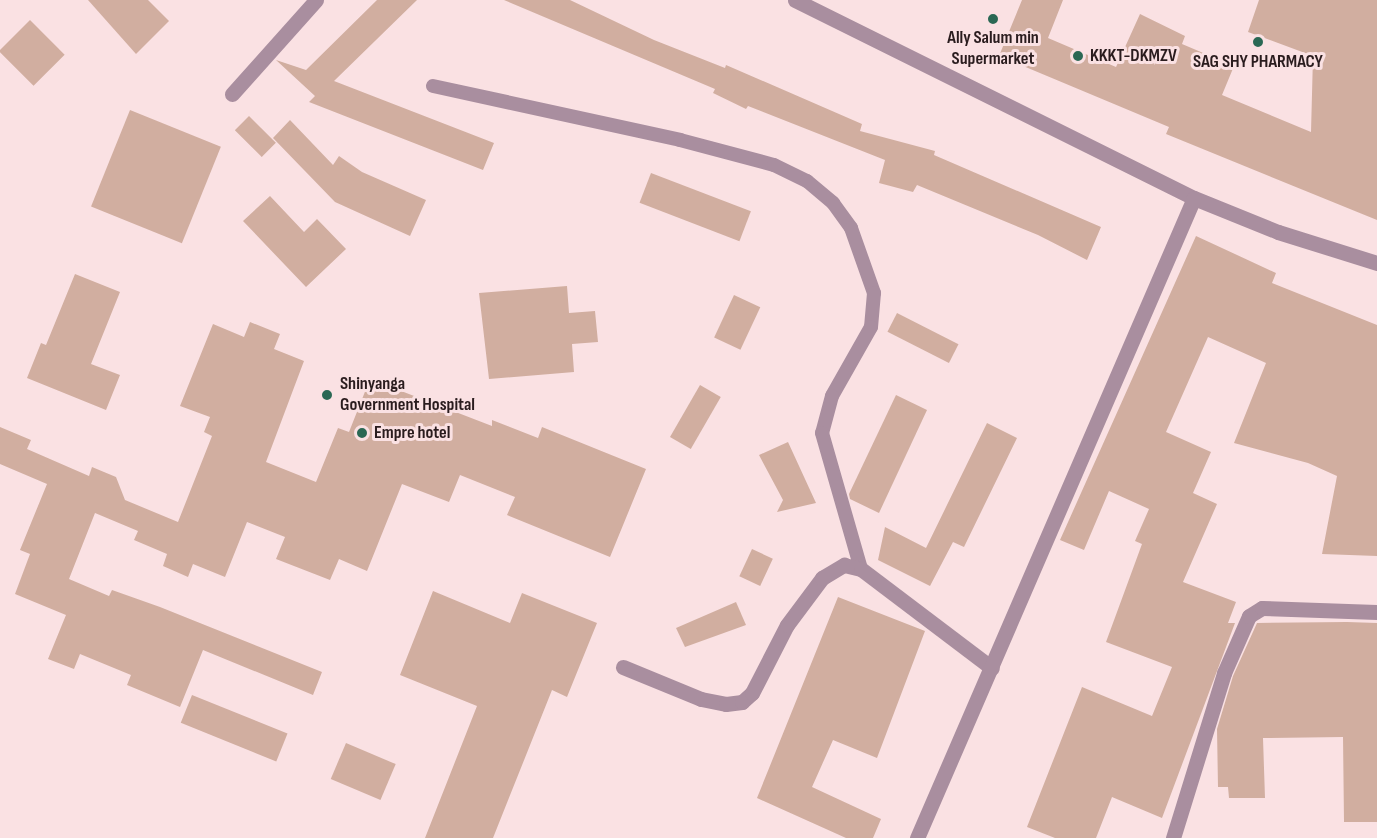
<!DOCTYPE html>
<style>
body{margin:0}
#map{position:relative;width:1377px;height:838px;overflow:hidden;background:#fae1e3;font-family:"Sofia Sans Condensed",sans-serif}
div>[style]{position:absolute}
.building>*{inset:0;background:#d1aea0;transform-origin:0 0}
.service>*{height:14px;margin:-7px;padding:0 7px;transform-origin:7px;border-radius:7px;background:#a98e9f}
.minor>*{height:15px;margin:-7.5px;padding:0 7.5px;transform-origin:7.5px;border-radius:7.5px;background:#a98e9f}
.dots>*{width:16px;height:16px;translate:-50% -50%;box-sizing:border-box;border:3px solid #fae1e3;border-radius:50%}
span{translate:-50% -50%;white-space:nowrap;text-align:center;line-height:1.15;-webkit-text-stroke:6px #fae1e3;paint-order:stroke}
.poi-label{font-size:18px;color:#2a1c1e;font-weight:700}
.left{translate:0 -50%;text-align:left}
</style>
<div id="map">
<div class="building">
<i style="clip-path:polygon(88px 0,148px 0,169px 21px,136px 54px)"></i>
<i style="clip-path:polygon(377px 0,417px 0,334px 81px,494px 143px,483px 170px,309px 102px,315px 96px,276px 60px,306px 70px)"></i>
<i style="clip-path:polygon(504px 0,570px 0,654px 40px,725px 68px,726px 65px,862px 124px,860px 131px,935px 151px,934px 155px,1101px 227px,1087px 260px,1038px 235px,917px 185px,913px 192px,879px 183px,885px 160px,748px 106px,746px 109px,713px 93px,715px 89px)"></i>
<i style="clip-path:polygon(1022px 0,1063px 0,1048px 38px,1116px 67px,1140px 14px,1185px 36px,1182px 44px,1234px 66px,1222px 95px,1311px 132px,1313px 56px,1248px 32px,1259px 0,1377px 0,1377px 220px,1166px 134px,1169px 127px,999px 56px)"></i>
<i style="left:30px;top:20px;width:49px;height:44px;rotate:45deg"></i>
<i style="left:130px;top:110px;width:98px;height:104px;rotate:22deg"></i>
<i style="left:249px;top:116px;width:38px;height:20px;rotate:45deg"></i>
<i style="clip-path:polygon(290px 120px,333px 165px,339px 156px,362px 172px,426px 200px,410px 236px,335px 202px,273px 138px)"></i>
<i style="left:651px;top:173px;width:107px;height:32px;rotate:21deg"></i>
<i style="clip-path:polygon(270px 196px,304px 232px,317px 219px,346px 249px,306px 287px,243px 221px)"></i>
<i style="clip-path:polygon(1196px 236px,1276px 273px,1272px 283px,1377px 325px,1377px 556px,1322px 554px,1337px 476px,1308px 463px,1234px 443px,1266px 363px,1208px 337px,1166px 432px,1211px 452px,1193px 493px,1217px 504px,1183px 582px,1236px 602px,1228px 623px,1235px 623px,1162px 818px,1112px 797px,1096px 838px,1055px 838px,1027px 827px,1082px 687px,1152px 716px,1172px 667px,1106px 642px,1142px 544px,1135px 541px,1149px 509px,1109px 491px,1084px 550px,1060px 540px)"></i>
<i style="clip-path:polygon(75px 274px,120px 292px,91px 364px,120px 375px,106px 410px,27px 378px,41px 343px,46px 345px)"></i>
<i style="clip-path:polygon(567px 286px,569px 313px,595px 311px,598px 342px,572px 344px,574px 372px,489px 379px,479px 293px)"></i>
<i style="left:734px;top:295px;width:29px;height:47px;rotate:25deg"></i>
<i style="left:897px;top:313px;width:69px;height:21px;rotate:27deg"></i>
<i style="clip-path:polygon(250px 322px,280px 334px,274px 349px,304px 361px,266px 462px,316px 482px,338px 428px,349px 432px,370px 379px,492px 426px,492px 420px,538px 438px,542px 427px,646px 469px,610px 557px,507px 515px,515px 497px,460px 475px,449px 502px,402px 484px,367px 571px,339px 559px,330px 580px,276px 559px,285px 537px,247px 522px,225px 577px,193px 564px,188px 577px,163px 566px,167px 554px,134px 540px,138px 531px,95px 513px,69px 579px,109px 596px,112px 590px,160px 607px,322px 672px,313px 695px,203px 650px,180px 707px,127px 685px,131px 675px,80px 654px,74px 669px,48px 659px,66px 615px,15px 594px,30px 554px,20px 550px,47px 484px,0 464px,0 427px,31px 440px,27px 449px,89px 476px,92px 467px,116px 477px,125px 500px,178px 522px,212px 436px,204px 432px,210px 417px,180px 406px,213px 324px,244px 337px)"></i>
<i style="left:700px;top:385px;width:24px;height:60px;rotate:30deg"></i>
<i style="clip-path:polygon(896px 395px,927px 410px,879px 513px,850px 499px,849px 494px)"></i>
<i style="clip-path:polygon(987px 423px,1017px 438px,964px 547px,953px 542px,930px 586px,878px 560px,885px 527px,926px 548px)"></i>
<i style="clip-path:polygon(788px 442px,816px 503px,777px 512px,783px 500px,759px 455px)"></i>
<i style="left:752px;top:549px;width:23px;height:30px;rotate:25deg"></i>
<i style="clip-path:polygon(433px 591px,510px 623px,522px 593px,597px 623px,567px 697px,552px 690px,493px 838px,425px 838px,477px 706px,400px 675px)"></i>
<i style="clip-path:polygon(838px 597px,925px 631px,877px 758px,833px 740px,812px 787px,881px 819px,873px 838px,846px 838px,757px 798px)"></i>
<i style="clip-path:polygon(736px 602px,746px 625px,685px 647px,676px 628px)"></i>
<i style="clip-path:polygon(1347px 622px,1377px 623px,1377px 822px,1344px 822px,1343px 737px,1263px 738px,1265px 798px,1229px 798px,1228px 787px,1218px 787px,1217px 729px,1233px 676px,1257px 623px)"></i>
<i style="left:192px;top:695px;width:103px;height:30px;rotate:22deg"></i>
<i style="left:346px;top:743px;width:54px;height:39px;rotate:23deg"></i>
</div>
<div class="service">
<i style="left:433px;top:86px;width:253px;rotate:12.3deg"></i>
<i style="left:680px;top:140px;width:97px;rotate:14.9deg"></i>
<i style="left:774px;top:165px;width:37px;rotate:26deg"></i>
<i style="left:807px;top:181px;width:34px;rotate:40deg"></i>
<i style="left:833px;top:203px;width:31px;rotate:54deg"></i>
<i style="left:851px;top:228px;width:69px;rotate:70.5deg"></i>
<i style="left:874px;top:293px;width:34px;rotate:95deg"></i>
<i style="left:871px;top:327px;width:79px;rotate:119.5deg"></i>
<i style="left:832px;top:396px;width:38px;rotate:105deg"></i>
<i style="left:822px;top:433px;width:141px;rotate:74deg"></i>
</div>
<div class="minor">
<i style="left:795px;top:0;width:445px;rotate:26.4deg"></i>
<i style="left:1194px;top:198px;width:91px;rotate:22deg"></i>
<i style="left:1278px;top:232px;width:104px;rotate:17.4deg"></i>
<i style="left:232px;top:94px;width:126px;rotate:-48.2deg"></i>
<i style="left:623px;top:667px;width:84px;rotate:22.3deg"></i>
<i style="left:701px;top:699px;width:25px;rotate:11deg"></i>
<i style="left:726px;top:704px;width:16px;rotate:-7deg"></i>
<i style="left:742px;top:702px;width:13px;rotate:-42deg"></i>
<i style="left:752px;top:693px;width:76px;rotate:-62.8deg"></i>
<i style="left:787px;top:625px;width:59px;rotate:-53.3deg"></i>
<i style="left:822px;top:578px;width:26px;rotate:-31deg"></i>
<i style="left:844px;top:565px;width:17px;rotate:13deg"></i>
<i style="left:861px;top:569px;width:164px;rotate:37.1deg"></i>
<i style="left:917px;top:838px;width:697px;rotate:-66.6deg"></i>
<i style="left:1173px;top:838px;width:173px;rotate:-72.8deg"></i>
<i style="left:1224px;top:673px;width:62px;rotate:-66.3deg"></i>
<i style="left:1249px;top:616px;width:15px;rotate:-32deg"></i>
<i style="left:1262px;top:608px;width:115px;rotate:2deg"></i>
</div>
<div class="dots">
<i style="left:993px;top:19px;background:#2a6854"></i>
<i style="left:1258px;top:42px;background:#2a6854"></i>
<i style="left:1078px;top:56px;background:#2a6854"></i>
<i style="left:327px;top:395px;background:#2a6854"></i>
<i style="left:362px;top:433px;background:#2a6854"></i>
</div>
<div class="poi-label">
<span style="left:993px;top:49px">Ally Salum min<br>Supermarket</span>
<span class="left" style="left:1090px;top:56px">KKKT-DKMZV</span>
<span style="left:1258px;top:62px">SAG SHY PHARMACY</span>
<span class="left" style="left:340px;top:395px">Shinyanga<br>Government Hospital</span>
<span class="left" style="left:374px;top:433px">Empre hotel</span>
</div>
</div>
